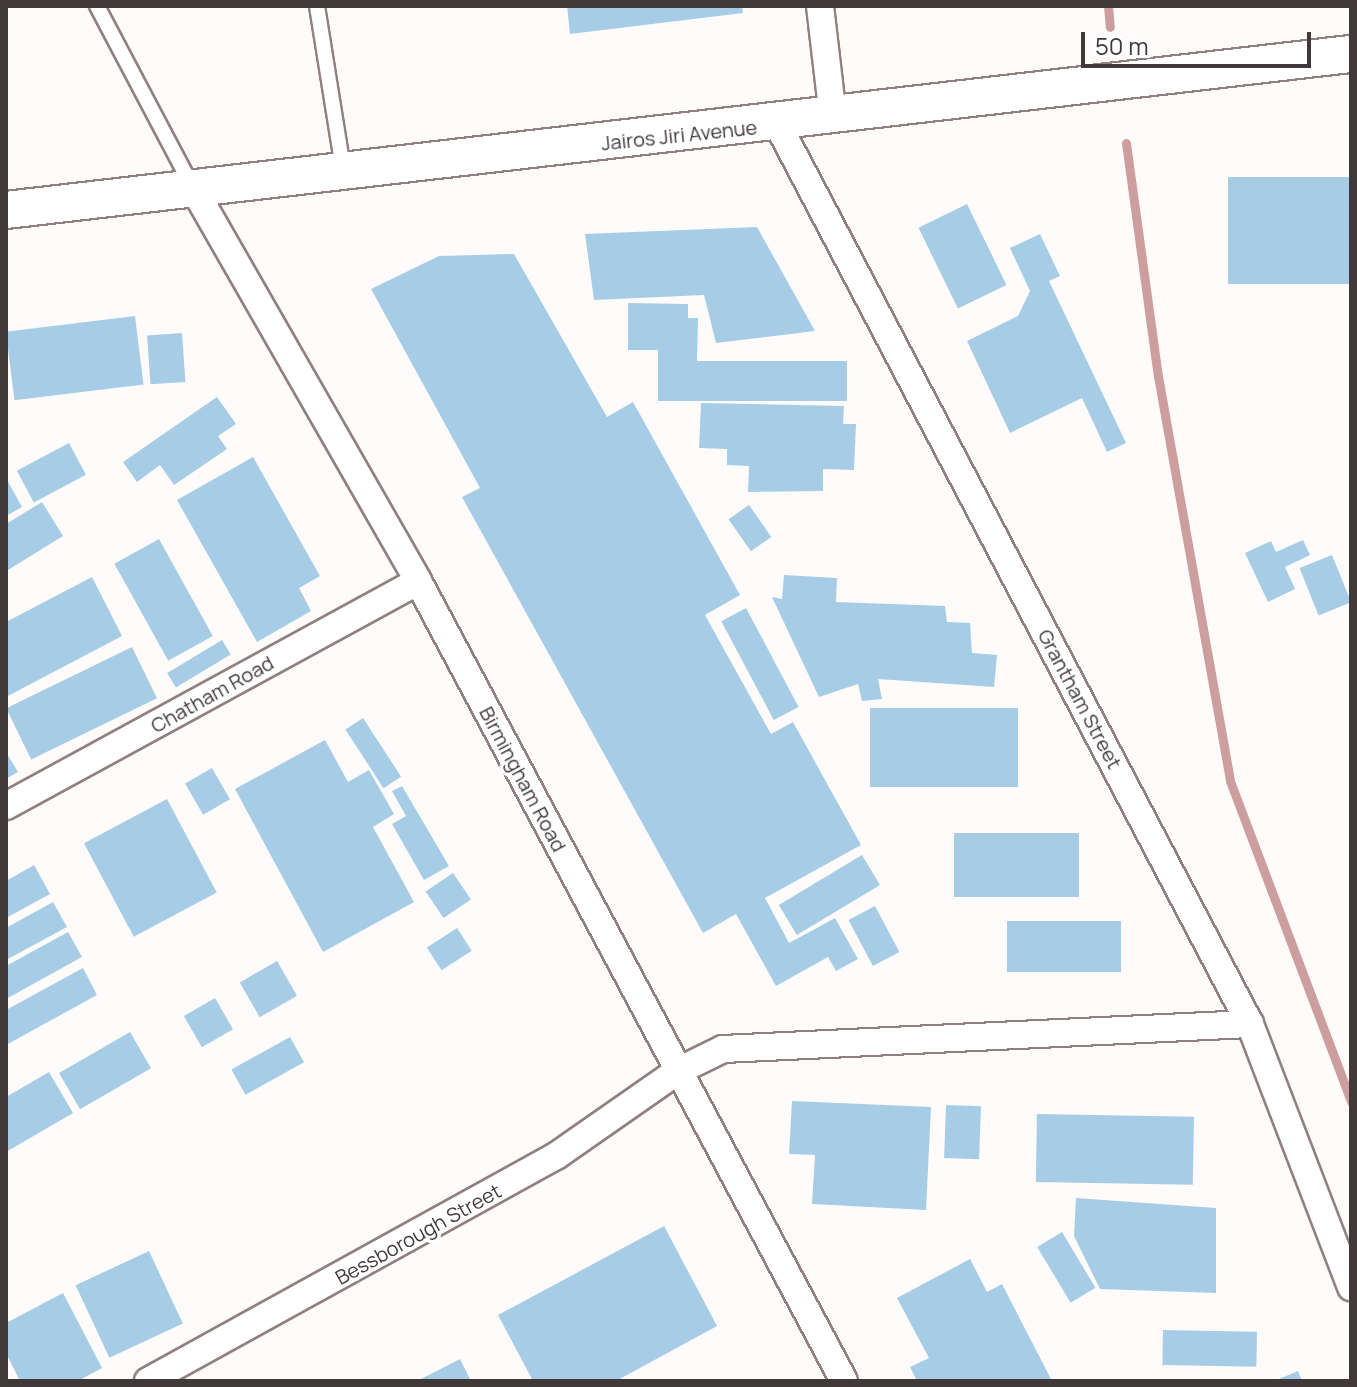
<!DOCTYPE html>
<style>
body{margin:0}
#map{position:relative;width:1357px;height:1387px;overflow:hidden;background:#fefbfa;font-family:Manrope,sans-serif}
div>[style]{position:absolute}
.stream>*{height:9px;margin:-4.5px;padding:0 4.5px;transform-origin:4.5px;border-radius:4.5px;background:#cc9f9e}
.building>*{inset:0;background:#a6cde5;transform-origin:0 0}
.roads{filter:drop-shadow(2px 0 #90807f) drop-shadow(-2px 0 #90807f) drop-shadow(0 2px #90807f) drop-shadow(0 -2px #90807f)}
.lane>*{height:14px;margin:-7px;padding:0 7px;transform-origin:7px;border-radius:7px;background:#fff}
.street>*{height:26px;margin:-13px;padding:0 13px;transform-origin:13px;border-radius:13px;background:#fff}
.secondary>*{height:36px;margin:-18px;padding:0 18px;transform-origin:18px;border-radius:18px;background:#fff}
span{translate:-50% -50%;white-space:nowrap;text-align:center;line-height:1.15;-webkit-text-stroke:7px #fff;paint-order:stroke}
.street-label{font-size:20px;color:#403939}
.frame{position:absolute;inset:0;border:8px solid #403939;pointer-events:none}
.scale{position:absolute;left:1081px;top:32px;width:230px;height:36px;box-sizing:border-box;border:4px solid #403939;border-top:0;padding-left:10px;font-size:24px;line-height:28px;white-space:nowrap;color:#403939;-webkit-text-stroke:6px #fff;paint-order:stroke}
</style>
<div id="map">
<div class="stream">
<i style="left:1108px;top:6px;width:21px;rotate:85deg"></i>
<i style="left:1126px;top:143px;width:235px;rotate:82.2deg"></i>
<i style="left:1158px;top:376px;width:411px;rotate:79.9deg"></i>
<i style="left:1230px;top:781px;width:343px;rotate:69.3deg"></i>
</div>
<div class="building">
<i style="clip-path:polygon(567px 6px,742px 6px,743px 13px,570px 34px)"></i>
<i style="left:1351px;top:177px;width:107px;height:123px;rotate:90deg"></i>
<i style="left:967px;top:204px;width:90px;height:54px;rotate:64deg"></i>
<i style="clip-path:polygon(757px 227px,815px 331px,716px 343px,704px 295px,594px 300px,585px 234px)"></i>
<i style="clip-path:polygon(1040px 234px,1060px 276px,1049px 281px,1126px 443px,1107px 452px,1082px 398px,1010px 433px,967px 341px,1018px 316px,1030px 291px,1010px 248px)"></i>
<i style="clip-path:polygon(514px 254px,607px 417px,633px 402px,740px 595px,705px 615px,771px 734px,793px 722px,861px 845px,765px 898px,789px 943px,835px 918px,858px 959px,836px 971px,828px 957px,776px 986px,736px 914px,703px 933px,462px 497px,480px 488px,371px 289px,439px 256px)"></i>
<i style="clip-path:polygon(628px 303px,688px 304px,688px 318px,698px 318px,697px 361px,847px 361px,847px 401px,658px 401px,658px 350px,628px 350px)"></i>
<i style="left:135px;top:316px;width:69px;height:130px;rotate:83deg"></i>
<i style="left:182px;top:333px;width:49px;height:35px;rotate:86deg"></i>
<i style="clip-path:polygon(217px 397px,236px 424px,218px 436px,227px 449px,174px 485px,160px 465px,137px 482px,123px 462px)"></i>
<i style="clip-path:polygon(701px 403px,844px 406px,843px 424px,856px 424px,854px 470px,823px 469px,823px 491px,748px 492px,749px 466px,727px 465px,727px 449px,699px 448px)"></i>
<i style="left:69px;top:443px;width:36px;height:59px;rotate:62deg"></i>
<i style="clip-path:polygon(253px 457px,320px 576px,299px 588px,311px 611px,257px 642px,177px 500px)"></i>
<i style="clip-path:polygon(6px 478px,22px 507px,6px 516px)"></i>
<i style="clip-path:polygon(42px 502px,63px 536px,8px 570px,6px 524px)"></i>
<i style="left:749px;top:505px;width:39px;height:25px;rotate:55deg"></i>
<i style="left:159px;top:539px;width:111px;height:51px;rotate:61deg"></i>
<i style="clip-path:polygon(1303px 540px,1310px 555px,1285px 567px,1295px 589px,1268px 602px,1245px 553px,1271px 541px,1276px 552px)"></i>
<i style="left:1332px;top:555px;width:51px;height:35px;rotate:68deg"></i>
<i style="clip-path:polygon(784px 575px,837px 578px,836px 602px,945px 606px,947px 622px,970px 623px,972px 653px,997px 655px,994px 687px,878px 679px,882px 699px,862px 701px,858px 684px,819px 697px,772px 597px,782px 599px)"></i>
<i style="clip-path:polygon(92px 577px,122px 636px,6px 697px,6px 622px)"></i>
<i style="left:746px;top:608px;width:112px;height:28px;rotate:62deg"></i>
<i style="left:222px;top:640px;width:17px;height:64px;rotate:59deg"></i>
<i style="left:132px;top:647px;width:57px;height:140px;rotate:64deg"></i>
<i style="left:870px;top:708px;width:148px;height:79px"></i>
<i style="left:363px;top:718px;width:70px;height:21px;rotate:57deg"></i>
<i style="clip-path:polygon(325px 740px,348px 782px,369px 770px,394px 814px,373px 827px,414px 902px,323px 952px,235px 789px)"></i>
<i style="clip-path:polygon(6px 752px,18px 772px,6px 779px)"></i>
<i style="left:212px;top:768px;width:36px;height:31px;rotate:60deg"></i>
<i style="clip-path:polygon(402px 786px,449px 866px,424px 880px,392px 824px,406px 816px,392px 791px)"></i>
<i style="left:167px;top:799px;width:106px;height:94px;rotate:62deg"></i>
<i style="left:1079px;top:833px;width:64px;height:125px;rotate:90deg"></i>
<i style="left:862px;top:855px;width:35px;height:97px;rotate:59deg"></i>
<i style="clip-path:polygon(34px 865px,50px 894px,6px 918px,6px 881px)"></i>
<i style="left:453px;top:873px;width:32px;height:33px;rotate:56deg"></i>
<i style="clip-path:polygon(53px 902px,67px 927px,6px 960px,6px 928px)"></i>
<i style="left:875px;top:906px;width:52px;height:30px;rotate:62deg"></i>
<i style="left:1007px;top:921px;width:114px;height:51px"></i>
<i style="left:457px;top:928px;width:27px;height:36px;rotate:57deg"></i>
<i style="clip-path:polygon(68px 932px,82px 957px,6px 999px,6px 966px)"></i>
<i style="left:277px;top:961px;width:40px;height:43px;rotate:60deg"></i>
<i style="clip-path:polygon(83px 968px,97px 995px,6px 1045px,6px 1010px)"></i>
<i style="left:215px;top:998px;width:36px;height:36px;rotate:60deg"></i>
<i style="left:130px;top:1032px;width:42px;height:82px;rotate:60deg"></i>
<i style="left:290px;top:1037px;width:29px;height:67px;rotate:61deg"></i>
<i style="clip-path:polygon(49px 1072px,73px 1113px,6px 1152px,6px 1097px)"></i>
<i style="clip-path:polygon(792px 1101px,931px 1107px,926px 1210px,812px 1204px,815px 1155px,789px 1154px)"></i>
<i style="left:946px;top:1105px;width:35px;height:53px;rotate:2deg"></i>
<i style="left:1037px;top:1114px;width:157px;height:68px;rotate:1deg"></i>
<i style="clip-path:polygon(1076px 1198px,1216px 1208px,1216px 1293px,1100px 1289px,1074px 1236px)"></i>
<i style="clip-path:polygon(664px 1226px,717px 1326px,616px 1381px,533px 1381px,498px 1315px)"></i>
<i style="left:1062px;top:1232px;width:65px;height:29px;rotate:59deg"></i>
<i style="left:149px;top:1251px;width:80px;height:81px;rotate:65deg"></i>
<i style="clip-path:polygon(970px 1259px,987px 1292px,1002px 1284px,1052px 1381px,917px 1381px,910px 1367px,929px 1358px,897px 1298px)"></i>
<i style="clip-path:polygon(63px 1293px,102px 1368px,78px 1381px,20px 1381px,6px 1353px,6px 1323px)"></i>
<i style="left:1163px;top:1330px;width:94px;height:35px;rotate:1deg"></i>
<i style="clip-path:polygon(460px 1359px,471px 1381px,417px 1381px)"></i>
<i style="clip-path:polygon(1298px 1371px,1302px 1381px,1274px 1381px)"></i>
</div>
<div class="roads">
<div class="lane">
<i style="left:97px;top:6px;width:201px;rotate:62.2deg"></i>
<i style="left:317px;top:6px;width:165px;rotate:80.9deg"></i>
</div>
<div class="street">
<i style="left:820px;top:6px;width:112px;rotate:83.3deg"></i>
<i style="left:778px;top:125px;width:1015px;rotate:62.3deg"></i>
<i style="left:1250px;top:1024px;width:282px;rotate:69deg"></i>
<i style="left:191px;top:184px;width:457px;rotate:60.2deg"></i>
<i style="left:418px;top:581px;width:906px;rotate:61.96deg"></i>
<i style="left:6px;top:806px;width:469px;rotate:-28.6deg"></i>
<i style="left:148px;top:1381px;width:466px;rotate:-28.9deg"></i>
<i style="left:556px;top:1156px;width:149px;rotate:-34.9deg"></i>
<i style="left:678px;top:1071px;width:50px;rotate:-26.1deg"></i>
<i style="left:723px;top:1049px;width:528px;rotate:-2.72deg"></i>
</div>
<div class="secondary">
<i style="left:6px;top:210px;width:1354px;rotate:-6.62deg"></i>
</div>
</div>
<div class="street-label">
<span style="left:679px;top:135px;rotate:-6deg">Jairos Jiri Avenue</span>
<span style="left:212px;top:694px;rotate:-29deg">Chatham Road</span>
<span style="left:1080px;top:699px;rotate:62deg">Grantham Street</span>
<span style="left:523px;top:779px;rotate:62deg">Birmingham Road</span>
<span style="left:418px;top:1234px;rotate:-29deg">Bessborough Street</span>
</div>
<div class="frame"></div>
<div class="scale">50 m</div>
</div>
